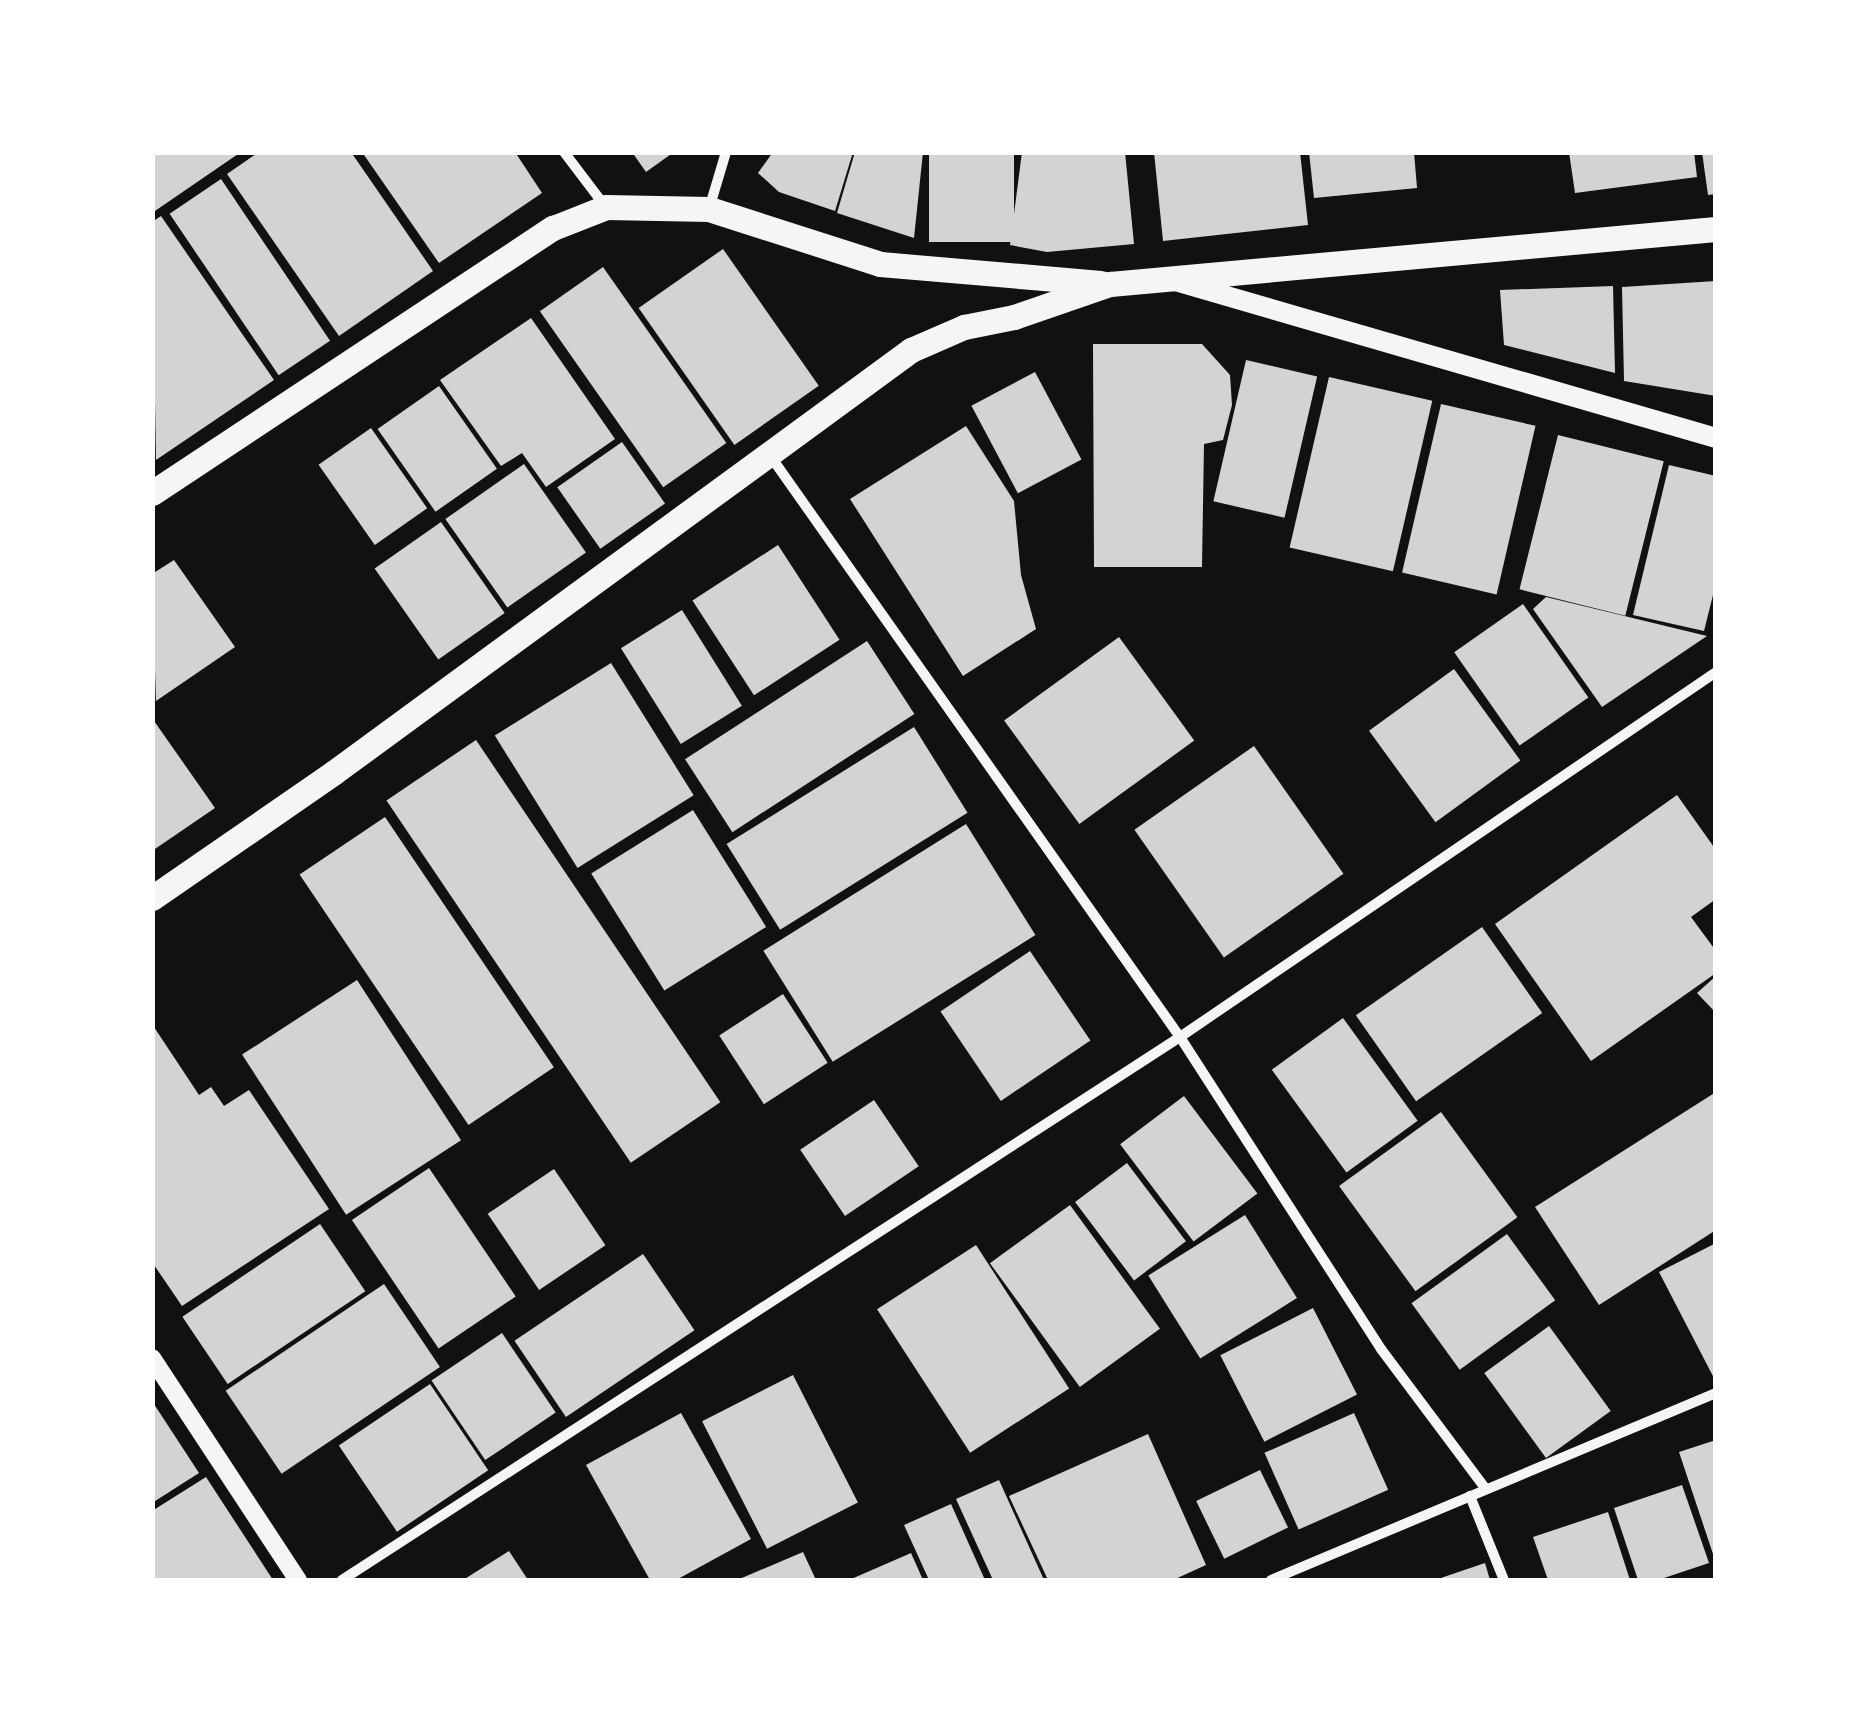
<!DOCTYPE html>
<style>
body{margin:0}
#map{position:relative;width:1868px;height:1733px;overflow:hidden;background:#111;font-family:Raleway,sans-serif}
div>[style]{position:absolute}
.building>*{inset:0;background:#d3d3d3;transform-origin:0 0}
.minor>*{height:10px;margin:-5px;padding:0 5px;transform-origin:5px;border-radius:5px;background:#f5f5f5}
.tertiary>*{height:18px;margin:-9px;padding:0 9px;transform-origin:9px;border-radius:9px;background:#f5f5f5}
.secondary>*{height:20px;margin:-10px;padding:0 10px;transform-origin:10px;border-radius:10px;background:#f5f5f5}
.primary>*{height:25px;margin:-12.5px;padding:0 12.5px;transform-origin:12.5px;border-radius:12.5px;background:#f5f5f5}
span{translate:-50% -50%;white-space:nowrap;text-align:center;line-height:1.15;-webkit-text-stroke:10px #fff;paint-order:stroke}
.frame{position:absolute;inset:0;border:155px solid #fff;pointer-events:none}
</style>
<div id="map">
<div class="building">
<i style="clip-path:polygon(152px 152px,241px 152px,152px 213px)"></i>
<i style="clip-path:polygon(259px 152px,351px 152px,433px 271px,339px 336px,227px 174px)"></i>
<i style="clip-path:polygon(362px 152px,515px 152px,542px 193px,439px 263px)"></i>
<i style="clip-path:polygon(632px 152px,674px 152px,646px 172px)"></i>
<i style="clip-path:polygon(773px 152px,853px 152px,835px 211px,779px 192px,758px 173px)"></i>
<i style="clip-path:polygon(855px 152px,923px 152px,914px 238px,837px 213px)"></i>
<i style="left:929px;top:152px;width:85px;height:90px"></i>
<i style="clip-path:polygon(1022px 152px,1125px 152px,1134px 244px,1047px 252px,1010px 245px)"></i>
<i style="clip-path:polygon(1154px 152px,1300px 152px,1308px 225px,1163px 241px)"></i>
<i style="clip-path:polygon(1309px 152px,1414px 152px,1417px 188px,1314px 198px)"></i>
<i style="clip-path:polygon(1569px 152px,1694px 152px,1697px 177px,1575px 193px)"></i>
<i style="clip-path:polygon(1702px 152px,1716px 152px,1716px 194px,1708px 195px)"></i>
<i style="left:221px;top:179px;width:195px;height:62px;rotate:56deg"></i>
<i style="clip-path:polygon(161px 216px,274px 380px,156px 460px,152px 222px)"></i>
<i style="left:723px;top:249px;width:167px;height:103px;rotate:55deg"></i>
<i style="left:603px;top:267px;width:215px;height:77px;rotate:55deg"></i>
<i style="clip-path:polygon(1716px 281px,1716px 396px,1624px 381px,1622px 287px)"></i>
<i style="clip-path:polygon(1613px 286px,1615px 373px,1504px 345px,1500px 290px)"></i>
<i style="clip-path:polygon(531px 318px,615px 439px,546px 487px,522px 453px,501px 466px,440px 380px)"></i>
<i style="clip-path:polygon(1093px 344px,1202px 344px,1230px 375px,1232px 405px,1223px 440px,1204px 444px,1202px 567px,1094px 567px)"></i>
<i style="left:1246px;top:360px;width:73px;height:145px;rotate:13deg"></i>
<i style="left:1035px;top:372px;width:99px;height:72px;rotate:62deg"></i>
<i style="left:1329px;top:377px;width:106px;height:175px;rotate:13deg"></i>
<i style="left:439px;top:386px;width:101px;height:75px;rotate:55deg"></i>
<i style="left:1441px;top:404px;width:97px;height:173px;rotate:13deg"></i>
<i style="clip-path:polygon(966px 426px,1014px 501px,1021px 575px,1036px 629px,963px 676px,850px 499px)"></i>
<i style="left:371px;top:428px;width:98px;height:64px;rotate:55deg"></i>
<i style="left:1558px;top:435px;width:109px;height:159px;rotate:14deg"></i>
<i style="left:622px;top:442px;width:75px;height:79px;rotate:55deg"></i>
<i style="left:524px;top:464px;width:108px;height:96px;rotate:55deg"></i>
<i style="clip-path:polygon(1669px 465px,1716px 476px,1716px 583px,1704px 631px,1633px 615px)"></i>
<i style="left:441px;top:522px;width:111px;height:81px;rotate:55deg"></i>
<i style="left:778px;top:545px;width:113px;height:102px;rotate:57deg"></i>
<i style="clip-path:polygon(174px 560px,235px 647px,156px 701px,152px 574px)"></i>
<i style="clip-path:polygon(1546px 597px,1707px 636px,1602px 707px,1533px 609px)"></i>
<i style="left:1523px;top:604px;width:114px;height:84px;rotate:55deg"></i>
<i style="left:682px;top:610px;width:113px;height:72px;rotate:58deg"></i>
<i style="left:1119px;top:637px;width:128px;height:142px;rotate:54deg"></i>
<i style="left:867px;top:641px;width:87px;height:217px;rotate:57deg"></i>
<i style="left:611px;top:663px;width:156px;height:137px;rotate:58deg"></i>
<i style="left:1454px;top:669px;width:113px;height:105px;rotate:54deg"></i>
<i style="clip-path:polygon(152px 718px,215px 808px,152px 851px)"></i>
<i style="left:914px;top:727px;width:101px;height:221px;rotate:58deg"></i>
<i style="left:476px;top:740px;width:437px;height:108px;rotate:56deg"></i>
<i style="left:1254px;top:746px;width:156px;height:146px;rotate:55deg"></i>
<i style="clip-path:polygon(1677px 795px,1716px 850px,1716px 899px,1691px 917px,1716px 951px,1716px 973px,1591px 1061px,1495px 924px)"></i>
<i style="left:693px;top:810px;width:138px;height:120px;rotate:58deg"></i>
<i style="left:385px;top:817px;width:302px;height:103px;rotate:56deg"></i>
<i style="left:966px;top:824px;width:131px;height:239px;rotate:58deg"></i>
<i style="left:1482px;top:927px;width:105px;height:154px;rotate:55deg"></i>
<i style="left:1030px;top:951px;width:108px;height:108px;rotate:56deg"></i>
<i style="clip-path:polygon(1716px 976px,1716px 1013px,1697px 993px)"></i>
<i style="left:357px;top:980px;width:191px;height:137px;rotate:57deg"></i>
<i style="left:783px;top:994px;width:82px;height:76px;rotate:57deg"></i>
<i style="left:1343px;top:1018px;width:127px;height:88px;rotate:54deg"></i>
<i style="clip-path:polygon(152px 1024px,199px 1095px,211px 1087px,224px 1106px,249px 1090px,329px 1209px,182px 1306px,152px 1262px)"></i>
<i style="clip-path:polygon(1716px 1092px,1716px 1230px,1599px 1305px,1535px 1207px)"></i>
<i style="left:1184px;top:1096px;width:122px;height:80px;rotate:53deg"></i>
<i style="left:874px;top:1100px;width:80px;height:89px;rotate:56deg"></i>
<i style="left:1441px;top:1112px;width:130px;height:126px;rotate:54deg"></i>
<i style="left:1127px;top:1163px;width:98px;height:65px;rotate:53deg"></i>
<i style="left:429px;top:1168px;width:155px;height:93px;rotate:56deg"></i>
<i style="left:554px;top:1169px;width:92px;height:80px;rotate:56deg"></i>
<i style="left:1070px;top:1205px;width:153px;height:99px;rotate:54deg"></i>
<i style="left:1245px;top:1215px;width:98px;height:114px;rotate:58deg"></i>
<i style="left:320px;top:1224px;width:81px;height:166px;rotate:56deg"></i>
<i style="left:1507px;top:1234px;width:82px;height:118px;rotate:54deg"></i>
<i style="clip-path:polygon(1716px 1243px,1716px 1382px,1659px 1272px)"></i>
<i style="left:976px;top:1245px;width:171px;height:118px;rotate:57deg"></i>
<i style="left:643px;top:1254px;width:92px;height:155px;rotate:56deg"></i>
<i style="left:384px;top:1284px;width:100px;height:191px;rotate:56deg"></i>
<i style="left:1313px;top:1308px;width:97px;height:104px;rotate:63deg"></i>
<i style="left:1549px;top:1326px;width:105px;height:80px;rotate:54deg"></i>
<i style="left:502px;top:1333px;width:96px;height:85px;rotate:56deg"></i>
<i style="left:793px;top:1375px;width:143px;height:102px;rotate:63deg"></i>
<i style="left:430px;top:1384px;width:104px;height:110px;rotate:56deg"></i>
<i style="clip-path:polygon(152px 1401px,199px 1473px,152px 1503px)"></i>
<i style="clip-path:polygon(681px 1413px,751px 1539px,676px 1580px,650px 1580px,586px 1465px)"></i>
<i style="left:1354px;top:1413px;width:84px;height:98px;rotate:66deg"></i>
<i style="clip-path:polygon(1148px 1434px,1206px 1565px,1173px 1580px,1048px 1580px,1009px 1496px)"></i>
<i style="clip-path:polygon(1716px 1440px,1716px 1560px,1715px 1560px,1679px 1452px)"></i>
<i style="left:1260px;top:1470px;width:64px;height:71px;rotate:64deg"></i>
<i style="clip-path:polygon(206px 1477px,273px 1580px,152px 1580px,152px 1511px)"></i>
<i style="clip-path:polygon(999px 1480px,1044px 1580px,993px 1580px,956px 1499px)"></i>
<i style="clip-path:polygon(1682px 1485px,1709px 1563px,1658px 1580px,1638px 1580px,1614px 1508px)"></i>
<i style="clip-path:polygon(951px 1504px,985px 1580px,929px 1580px,904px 1525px)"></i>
<i style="clip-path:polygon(1608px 1512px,1630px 1580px,1548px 1580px,1533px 1537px)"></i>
<i style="clip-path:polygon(509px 1551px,528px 1580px,463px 1580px)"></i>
<i style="clip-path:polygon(803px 1552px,816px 1580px,737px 1580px)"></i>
<i style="clip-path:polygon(911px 1553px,923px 1580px,849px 1580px)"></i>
<i style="clip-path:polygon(1485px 1563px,1490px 1580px,1435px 1580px)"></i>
</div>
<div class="minor">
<i style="left:564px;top:152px;width:68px;rotate:52.8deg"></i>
<i style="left:709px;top:209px;width:59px;rotate:-73.4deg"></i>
<i style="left:769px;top:454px;width:713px;rotate:54.82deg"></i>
<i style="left:1180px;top:1037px;width:371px;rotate:57.2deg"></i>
<i style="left:1381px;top:1349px;width:174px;rotate:53.2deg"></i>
<i style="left:1470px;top:1496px;width:91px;rotate:68deg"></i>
<i style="left:342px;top:1580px;width:999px;rotate:-32.94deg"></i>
<i style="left:1180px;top:1037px;width:648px;rotate:-34.25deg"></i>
<i style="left:1271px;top:1580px;width:483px;rotate:-22.8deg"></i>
</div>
<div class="tertiary">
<i style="left:152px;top:1358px;width:266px;rotate:56.7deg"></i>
</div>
<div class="secondary">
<i style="left:1175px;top:281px;width:563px;rotate:16.18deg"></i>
</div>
<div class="primary">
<i style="left:152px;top:493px;width:481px;rotate:-33.5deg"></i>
<i style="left:553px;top:228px;width:57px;rotate:-21.6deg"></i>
<i style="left:606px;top:207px;width:103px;rotate:1.1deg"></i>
<i style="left:709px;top:209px;width:180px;rotate:17.8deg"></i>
<i style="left:880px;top:264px;width:221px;rotate:4.9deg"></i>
<i style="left:152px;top:898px;width:220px;rotate:-34.6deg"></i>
<i style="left:333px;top:773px;width:716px;rotate:-36.2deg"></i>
<i style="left:911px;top:350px;width:58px;rotate:-23.5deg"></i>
<i style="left:964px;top:327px;width:51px;rotate:-11.3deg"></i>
<i style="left:1014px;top:317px;width:102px;rotate:-19deg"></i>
<i style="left:1110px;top:284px;width:608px;rotate:-5.19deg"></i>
</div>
<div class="frame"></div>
</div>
